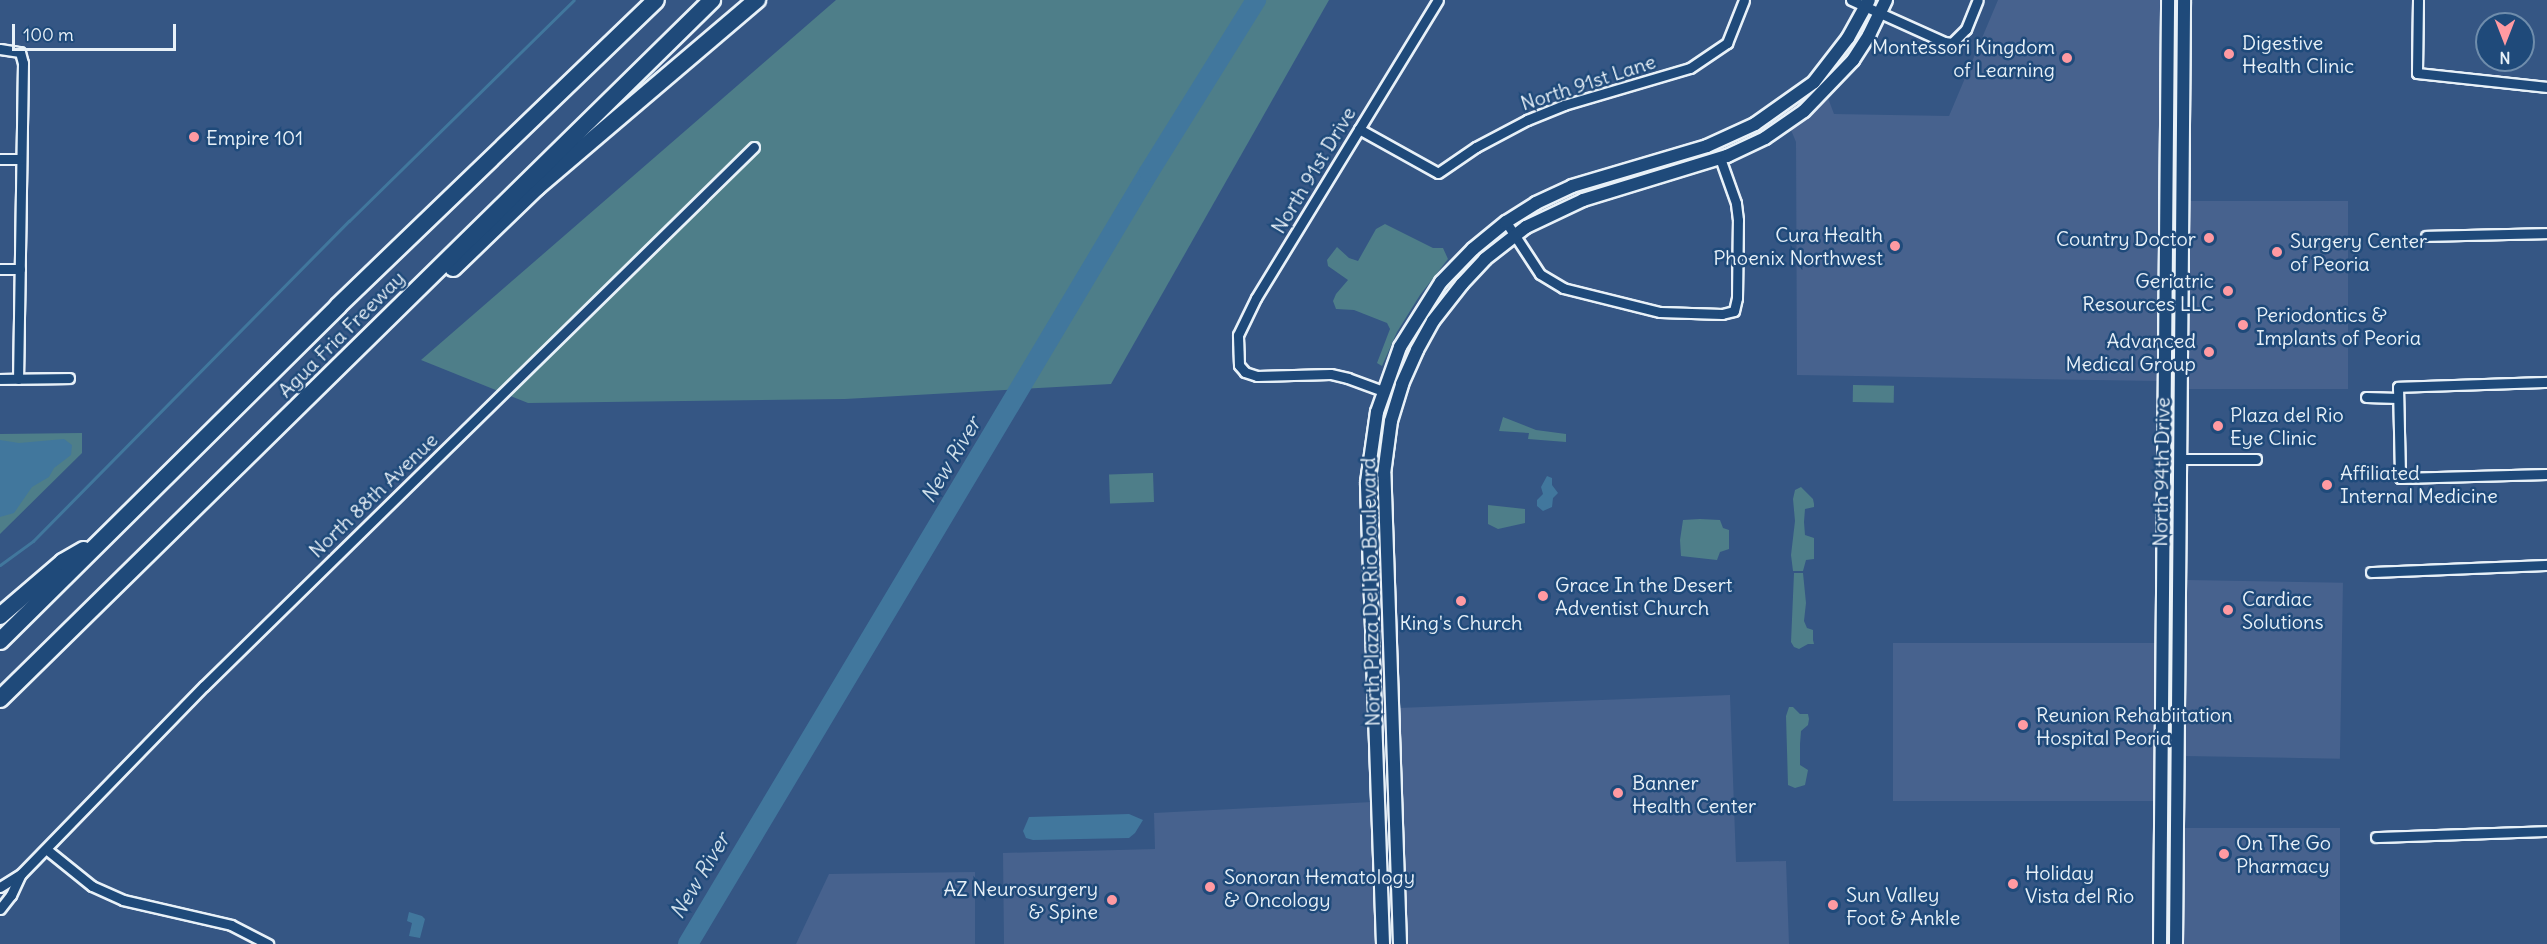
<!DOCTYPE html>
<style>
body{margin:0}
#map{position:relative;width:2547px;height:944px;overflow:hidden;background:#355684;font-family:Delius,sans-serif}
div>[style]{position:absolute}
.built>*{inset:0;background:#47628e;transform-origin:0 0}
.green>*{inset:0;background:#4e7e89;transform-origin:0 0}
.water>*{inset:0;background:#41779d}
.stream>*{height:3px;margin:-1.5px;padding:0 1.5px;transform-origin:1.5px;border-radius:1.5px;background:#41779d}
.river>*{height:20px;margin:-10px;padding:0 10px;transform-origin:10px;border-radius:10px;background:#41779d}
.roads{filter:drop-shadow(2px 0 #e8f1f8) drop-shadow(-2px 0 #e8f1f8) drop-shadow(0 2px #e8f1f8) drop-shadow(0 -2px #e8f1f8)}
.street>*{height:9px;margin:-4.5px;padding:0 4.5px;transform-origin:4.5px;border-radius:4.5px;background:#1f4a7a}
.secondary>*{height:12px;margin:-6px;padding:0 6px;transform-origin:6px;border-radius:6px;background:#1f4a7a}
.highway>*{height:16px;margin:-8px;padding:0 8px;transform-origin:8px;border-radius:8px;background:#1f4a7a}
.dots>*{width:16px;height:16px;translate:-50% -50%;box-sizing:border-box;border:3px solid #1f4a7a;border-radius:50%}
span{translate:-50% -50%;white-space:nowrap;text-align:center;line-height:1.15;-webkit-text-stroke:5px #1f4a7a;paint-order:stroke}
.poi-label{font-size:20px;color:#e8f1f8}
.left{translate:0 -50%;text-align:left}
.right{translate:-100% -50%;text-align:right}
.street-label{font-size:20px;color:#e8f1f8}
.water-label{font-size:21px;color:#cfdfea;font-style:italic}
.north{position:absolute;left:2475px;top:12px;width:60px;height:60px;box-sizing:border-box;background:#1f4a7a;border:2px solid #6f8dac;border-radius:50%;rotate:180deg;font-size:16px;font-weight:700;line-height:24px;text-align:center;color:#e8f1f8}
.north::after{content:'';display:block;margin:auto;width:21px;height:27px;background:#ff9aa2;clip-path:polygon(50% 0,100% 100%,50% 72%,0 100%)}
.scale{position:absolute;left:12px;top:24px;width:164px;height:27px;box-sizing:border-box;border:3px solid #e8f1f8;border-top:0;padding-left:8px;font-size:18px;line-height:21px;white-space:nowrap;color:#e8f1f8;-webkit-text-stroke:4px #1f4a7a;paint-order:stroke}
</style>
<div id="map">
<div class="built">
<i style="clip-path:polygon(1998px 0,2160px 0,2158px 381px,1797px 375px,1796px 142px,1791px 130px,1828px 98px,1834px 114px,1949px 116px)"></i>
<i style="left:2189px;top:201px;width:159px;height:188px"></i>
<i style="left:2187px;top:580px;width:156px;height:176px;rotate:1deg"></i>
<i style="left:2156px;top:643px;width:158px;height:263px;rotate:90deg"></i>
<i style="clip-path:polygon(1730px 695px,1736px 862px,1786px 861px,1789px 944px,1406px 944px,1398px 708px)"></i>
<i style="clip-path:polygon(1372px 802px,1377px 944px,1004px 944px,1003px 853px,1155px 849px,1154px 813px)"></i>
<i style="left:2340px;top:828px;width:116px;height:156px;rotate:90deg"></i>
<i style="clip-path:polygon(975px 872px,975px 944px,796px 944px,829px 874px)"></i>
</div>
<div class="green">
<i style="clip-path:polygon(836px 0,1329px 0,1111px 384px,845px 399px,528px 403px,421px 360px)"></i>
<i style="clip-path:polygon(1385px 224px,1433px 248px,1443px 248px,1448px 259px,1420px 295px,1397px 332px,1382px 366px,1377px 363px,1390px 329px,1387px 323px,1354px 310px,1336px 309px,1333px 301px,1336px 294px,1348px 280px,1328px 266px,1327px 260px,1337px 247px,1349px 258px,1358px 261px,1376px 229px)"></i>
<i style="left:1853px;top:385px;width:41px;height:17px;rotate:1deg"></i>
<i style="clip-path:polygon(1503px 417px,1536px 430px,1566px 434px,1566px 442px,1528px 439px,1529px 433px,1499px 431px)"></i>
<i style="clip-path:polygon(82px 433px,82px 453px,0 534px,0 434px)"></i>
<i style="left:1153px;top:473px;width:29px;height:44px;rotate:88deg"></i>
<i style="clip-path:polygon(1801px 487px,1813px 499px,1814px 504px,1814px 507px,1805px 509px,1804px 522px,1805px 535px,1814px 538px,1814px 559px,1806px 560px,1803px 571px,1793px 571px,1791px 555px,1795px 521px,1793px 499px,1795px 490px)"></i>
<i style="clip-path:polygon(1488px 505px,1525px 509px,1525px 523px,1498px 529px,1488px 524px)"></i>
<i style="clip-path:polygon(1700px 519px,1720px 520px,1723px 528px,1729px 530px,1729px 549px,1720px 552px,1717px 560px,1681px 556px,1680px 540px,1683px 520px)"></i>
<i style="clip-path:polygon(1794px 573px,1803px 573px,1806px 603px,1804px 621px,1807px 628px,1813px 630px,1813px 640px,1814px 644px,1808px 644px,1799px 649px,1794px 647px,1791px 642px)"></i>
<i style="clip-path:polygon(1789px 707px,1793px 707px,1800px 714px,1808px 714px,1809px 719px,1808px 725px,1801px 731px,1800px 744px,1800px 765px,1808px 770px,1805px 785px,1795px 788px,1788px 785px,1786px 716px)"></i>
</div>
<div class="water">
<i style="clip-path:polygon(64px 439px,72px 445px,71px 455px,54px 468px,49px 477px,32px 487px,14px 513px,0 517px,0 440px,19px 443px)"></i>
<i style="clip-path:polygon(1547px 476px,1552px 478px,1552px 485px,1558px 493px,1553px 498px,1552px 507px,1543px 511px,1537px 506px,1537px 500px,1543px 494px,1541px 487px)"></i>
<i style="clip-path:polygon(1129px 814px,1143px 820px,1135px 833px,1129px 838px,1033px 840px,1026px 838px,1023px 831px,1029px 817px)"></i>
<i style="clip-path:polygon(409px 912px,422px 916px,425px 919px,420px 938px,409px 936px,412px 923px,407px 921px)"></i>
</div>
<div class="stream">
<i style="left:0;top:565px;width:41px;rotate:-36deg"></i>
<i style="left:33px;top:541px;width:450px;rotate:-45.4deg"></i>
<i style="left:349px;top:221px;width:315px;rotate:-44.5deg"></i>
</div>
<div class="river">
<i style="left:688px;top:944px;width:899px;rotate:-59.16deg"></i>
<i style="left:1149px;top:172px;width:203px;rotate:-58.1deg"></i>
</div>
<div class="roads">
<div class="street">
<i style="left:1851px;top:0;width:102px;rotate:24.3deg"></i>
<i style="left:1944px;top:42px;width:8px;rotate:7deg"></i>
<i style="left:1952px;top:43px;width:20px;rotate:-45deg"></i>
<i style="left:1966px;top:29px;width:31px;rotate:-68deg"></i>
<i style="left:2418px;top:0;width:73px;rotate:90.8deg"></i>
<i style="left:2417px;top:73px;width:131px;rotate:6.1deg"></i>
<i style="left:0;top:49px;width:20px;rotate:9deg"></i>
<i style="left:20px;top:52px;width:11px;rotate:75deg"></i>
<i style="left:23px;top:63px;width:316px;rotate:90.9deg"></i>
<i style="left:1359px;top:129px;width:90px;rotate:29.1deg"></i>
<i style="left:1438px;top:173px;width:46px;rotate:-34.4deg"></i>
<i style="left:1476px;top:147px;width:58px;rotate:-27.9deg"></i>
<i style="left:1527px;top:120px;width:40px;rotate:-22deg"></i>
<i style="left:1564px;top:105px;width:131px;rotate:-16.4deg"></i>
<i style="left:1690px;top:68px;width:45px;rotate:-34deg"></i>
<i style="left:1727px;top:43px;width:46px;rotate:-68.4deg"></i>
<i style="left:0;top:159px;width:21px"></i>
<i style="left:1506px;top:222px;width:62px;rotate:56.8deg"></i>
<i style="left:1540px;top:274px;width:27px;rotate:31deg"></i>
<i style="left:1563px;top:288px;width:100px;rotate:13.9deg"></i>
<i style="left:1660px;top:312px;width:62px;rotate:1.8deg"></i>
<i style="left:1722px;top:314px;width:12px;rotate:-14deg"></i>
<i style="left:1734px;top:311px;width:13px;rotate:-77deg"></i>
<i style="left:1737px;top:298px;width:78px;rotate:-89.3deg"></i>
<i style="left:1738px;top:220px;width:17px;rotate:-97deg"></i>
<i style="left:1736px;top:203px;width:48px;rotate:-109.6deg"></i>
<i style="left:2426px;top:236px;width:121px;rotate:-1.4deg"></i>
<i style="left:0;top:269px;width:20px"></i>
<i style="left:0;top:379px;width:69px;rotate:-0.8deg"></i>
<i style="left:2547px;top:382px;width:149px;rotate:178.1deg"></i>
<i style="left:2398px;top:387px;width:91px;rotate:88.7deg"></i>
<i style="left:2400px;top:478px;width:147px;rotate:-1.6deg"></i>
<i style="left:1383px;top:391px;width:37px;rotate:-160deg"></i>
<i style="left:1348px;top:378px;width:18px;rotate:-167deg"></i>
<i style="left:1330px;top:374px;width:73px;rotate:178.4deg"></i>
<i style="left:1257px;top:376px;width:13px;rotate:-162deg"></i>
<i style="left:1245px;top:372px;width:9px;rotate:-131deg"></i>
<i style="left:1239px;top:365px;width:30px;rotate:-92deg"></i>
<i style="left:1238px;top:335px;width:41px;rotate:-64.1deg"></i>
<i style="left:1256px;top:298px;width:349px;rotate:-58.6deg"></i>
<i style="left:2366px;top:397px;width:32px;rotate:2deg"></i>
<i style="left:2181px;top:459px;width:75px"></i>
<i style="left:2371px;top:572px;width:176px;rotate:-2.3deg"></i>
<i style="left:2376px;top:837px;width:171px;rotate:-2deg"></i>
<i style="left:46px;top:849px;width:59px;rotate:38.8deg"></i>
<i style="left:92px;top:886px;width:34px;rotate:24deg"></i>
<i style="left:123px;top:900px;width:111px;rotate:13deg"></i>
<i style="left:231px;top:925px;width:42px;rotate:27.2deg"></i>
<i style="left:0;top:887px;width:25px;rotate:-32deg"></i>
<i style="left:21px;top:874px;width:262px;rotate:-45.8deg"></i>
<i style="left:204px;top:686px;width:770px;rotate:-44.42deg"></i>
<i style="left:0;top:909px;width:18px;rotate:-52deg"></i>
<i style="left:11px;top:895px;width:23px;rotate:-65deg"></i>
</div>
<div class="secondary">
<i style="left:1383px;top:944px;width:462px;rotate:-92deg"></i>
<i style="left:1367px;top:482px;width:71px;rotate:-81.9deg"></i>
<i style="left:1377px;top:412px;width:69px;rotate:-70.5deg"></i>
<i style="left:1400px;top:347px;width:77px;rotate:-57.8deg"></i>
<i style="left:1441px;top:282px;width:46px;rotate:-45.9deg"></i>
<i style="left:1473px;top:249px;width:43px;rotate:-39.3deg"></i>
<i style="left:1506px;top:222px;width:36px;rotate:-32deg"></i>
<i style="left:1536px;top:203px;width:40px;rotate:-25deg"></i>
<i style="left:1572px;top:186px;width:141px;rotate:-16.5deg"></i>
<i style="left:1707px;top:146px;width:53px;rotate:-24.6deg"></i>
<i style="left:1755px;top:124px;width:72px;rotate:-35.4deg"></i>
<i style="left:1814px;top:82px;width:56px;rotate:-52.3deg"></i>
<i style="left:1848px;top:38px;width:43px;rotate:-61.1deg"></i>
<i style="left:1400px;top:944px;width:470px;rotate:-91.9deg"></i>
<i style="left:1384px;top:474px;width:53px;rotate:-82.5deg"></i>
<i style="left:1391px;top:421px;width:39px;rotate:-73deg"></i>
<i style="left:1402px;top:384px;width:37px;rotate:-66deg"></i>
<i style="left:1417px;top:350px;width:33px;rotate:-61deg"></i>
<i style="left:1433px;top:321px;width:47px;rotate:-51.9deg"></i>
<i style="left:1462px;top:284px;width:34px;rotate:-47deg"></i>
<i style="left:1485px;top:259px;width:52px;rotate:-38deg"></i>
<i style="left:1526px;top:227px;width:63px;rotate:-25.3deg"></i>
<i style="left:1583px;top:200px;width:151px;rotate:-17deg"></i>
<i style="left:1727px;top:156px;width:42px;rotate:-25.3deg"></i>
<i style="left:1765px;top:138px;width:47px;rotate:-34.7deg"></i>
<i style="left:1804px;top:111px;width:71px;rotate:-46.1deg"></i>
<i style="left:1853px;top:60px;width:30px;rotate:-57deg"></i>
<i style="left:1869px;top:35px;width:39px;rotate:-64deg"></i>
<i style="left:2160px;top:944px;width:944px;rotate:-89.51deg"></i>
<i style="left:2176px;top:944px;width:944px;rotate:-89.51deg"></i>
</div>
<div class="highway">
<i style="left:453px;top:268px;width:117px;rotate:-44deg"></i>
<i style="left:537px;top:187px;width:289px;rotate:-40.4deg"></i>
<i style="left:0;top:616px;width:83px;rotate:-40.6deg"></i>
<i style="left:63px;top:562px;width:24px;rotate:-30deg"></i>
<i style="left:0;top:641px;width:476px;rotate:-44.7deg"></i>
<i style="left:338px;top:306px;width:441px;rotate:-43.9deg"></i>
<i style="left:0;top:699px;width:998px;rotate:-44.47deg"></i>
</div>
</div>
<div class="dots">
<i style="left:2229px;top:54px;background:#ff9aa2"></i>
<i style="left:2067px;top:58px;background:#ff9aa2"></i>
<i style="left:194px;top:137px;background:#ff9aa2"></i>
<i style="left:2209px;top:238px;background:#ff9aa2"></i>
<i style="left:1895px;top:246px;background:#ff9aa2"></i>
<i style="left:2277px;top:252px;background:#ff9aa2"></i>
<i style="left:2228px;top:291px;background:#ff9aa2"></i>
<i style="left:2243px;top:325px;background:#ff9aa2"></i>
<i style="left:2209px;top:352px;background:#ff9aa2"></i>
<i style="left:2218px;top:426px;background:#ff9aa2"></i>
<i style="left:2327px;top:485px;background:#ff9aa2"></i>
<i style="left:1543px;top:596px;background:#ff9aa2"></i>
<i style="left:1461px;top:601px;background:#ff9aa2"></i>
<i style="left:2228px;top:610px;background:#ff9aa2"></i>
<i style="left:2023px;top:725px;background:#ff9aa2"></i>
<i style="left:1618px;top:793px;background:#ff9aa2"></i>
<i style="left:2224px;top:854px;background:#ff9aa2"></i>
<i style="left:2013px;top:884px;background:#ff9aa2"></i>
<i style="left:1210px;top:887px;background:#ff9aa2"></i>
<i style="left:1112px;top:900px;background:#ff9aa2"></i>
<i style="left:1833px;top:905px;background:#ff9aa2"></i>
</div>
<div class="poi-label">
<span class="left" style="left:2242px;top:54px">Digestive<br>Health Clinic</span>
<span class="right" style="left:2055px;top:58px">Montessori Kingdom<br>of Learning</span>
<span class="left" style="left:206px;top:137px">Empire 101</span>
<span class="right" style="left:1883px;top:246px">Cura Health<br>Phoenix Northwest</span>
<span class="right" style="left:2196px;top:238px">Country Doctor</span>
<span class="left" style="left:2290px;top:252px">Surgery Center<br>of Peoria</span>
<span class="right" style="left:2214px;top:292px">Geriatric<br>Resources LLC</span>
<span class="left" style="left:2256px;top:326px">Periodontics &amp;<br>Implants of Peoria</span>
<span class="right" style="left:2196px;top:352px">Advanced<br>Medical Group</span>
<span class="left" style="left:2230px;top:426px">Plaza del Rio<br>Eye Clinic</span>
<span class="left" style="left:2340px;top:484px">Affiliated<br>Internal Medicine</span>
<span class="left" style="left:1555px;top:596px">Grace In the Desert<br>Adventist Church</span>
<span class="left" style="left:2242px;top:610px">Cardiac<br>Solutions</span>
<span style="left:1461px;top:622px">King's Church</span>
<span class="left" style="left:2036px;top:726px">Reunion Rehabiitation<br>Hospital Peoria</span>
<span class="left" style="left:1632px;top:794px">Banner<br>Health Center</span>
<span class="left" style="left:2236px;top:854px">On The Go<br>Pharmacy</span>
<span class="left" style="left:2025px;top:884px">Holiday<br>Vista del Rio</span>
<span class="left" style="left:1224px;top:888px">Sonoran Hematology<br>&amp; Oncology</span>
<span class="right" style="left:1098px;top:900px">AZ Neurosurgery<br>&amp; Spine</span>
<span class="left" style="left:1846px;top:906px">Sun Valley<br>Foot &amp; Ankle</span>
</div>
<div class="street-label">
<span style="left:1588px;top:82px;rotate:-18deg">North 91st Lane</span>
<span style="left:1313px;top:170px;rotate:-59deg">North 91st Drive</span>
<span style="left:341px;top:334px;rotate:-45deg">Agua Fria Freeway</span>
<span style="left:2161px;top:472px;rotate:-89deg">North 94th Drive</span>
<span style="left:373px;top:495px;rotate:-44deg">North 88th Avenue</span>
<span style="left:1370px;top:592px;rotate:-91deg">North Plaza Del Rio Boulevard</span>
</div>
<div class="water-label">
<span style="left:951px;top:460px;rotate:-59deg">New River</span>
<span style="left:700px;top:876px;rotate:-59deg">New River</span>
</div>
<div class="north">N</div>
<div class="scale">100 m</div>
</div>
